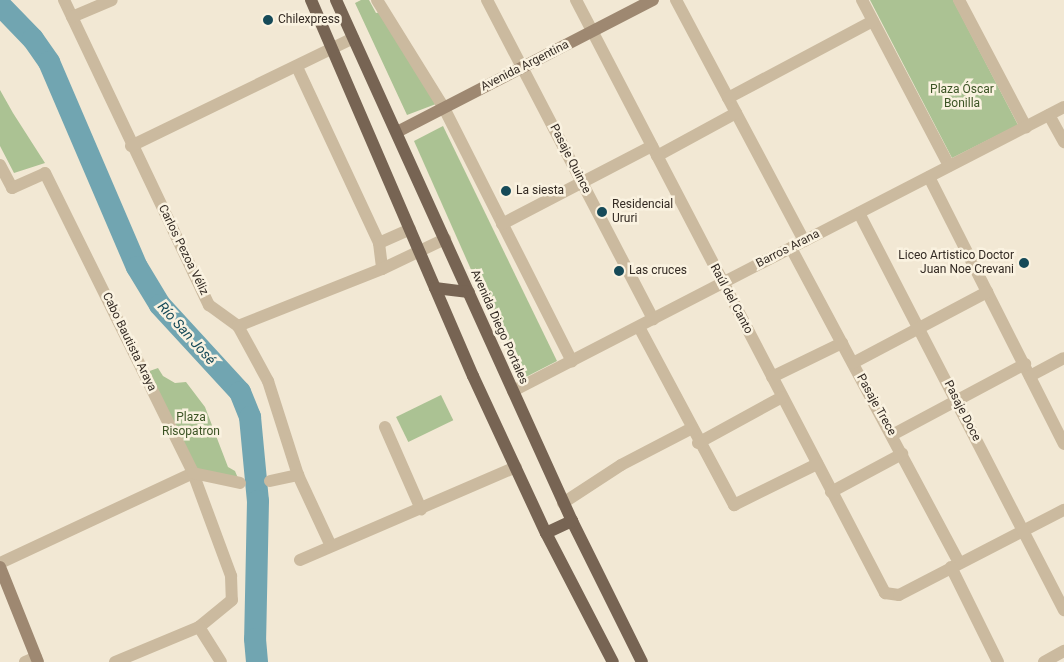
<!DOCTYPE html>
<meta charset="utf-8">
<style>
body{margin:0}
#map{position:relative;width:1064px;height:662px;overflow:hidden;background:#f2e8d4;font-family:Roboto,sans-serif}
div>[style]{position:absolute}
.green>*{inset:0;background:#abc293;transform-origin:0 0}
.river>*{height:22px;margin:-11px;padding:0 11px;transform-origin:11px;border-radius:11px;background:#71a5b1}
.street>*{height:12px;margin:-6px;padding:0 6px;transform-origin:6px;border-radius:6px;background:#cbba9f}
.secondary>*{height:12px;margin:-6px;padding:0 6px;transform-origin:6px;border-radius:6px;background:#9e8871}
.primary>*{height:12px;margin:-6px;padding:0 6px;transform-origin:6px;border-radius:6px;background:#776453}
.dots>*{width:14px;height:14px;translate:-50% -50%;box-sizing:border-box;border:2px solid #faf2e0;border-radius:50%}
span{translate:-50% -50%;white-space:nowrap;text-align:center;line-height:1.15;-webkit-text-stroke:5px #faf2e0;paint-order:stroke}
.poi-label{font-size:12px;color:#342b24}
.left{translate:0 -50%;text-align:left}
.right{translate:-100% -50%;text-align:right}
.street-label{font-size:12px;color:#342b24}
.park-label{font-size:12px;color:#3c5425}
.water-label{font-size:14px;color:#164a58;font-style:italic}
</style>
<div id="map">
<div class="green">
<i style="clip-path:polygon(361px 0,369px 0,376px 13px,382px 12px,436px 104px,407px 115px,355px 3px)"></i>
<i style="clip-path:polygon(870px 0,953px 0,1018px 125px,952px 158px)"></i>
<i style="clip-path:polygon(0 90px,13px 113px,45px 163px,14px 173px,0 146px)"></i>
<i style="clip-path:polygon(443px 126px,557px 361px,520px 380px,414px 141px)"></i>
<i style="clip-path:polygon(158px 368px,163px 376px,175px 383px,186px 382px,205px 407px,228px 467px,235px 471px,240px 483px,193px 473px,144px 373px)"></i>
<i style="left:441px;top:395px;width:28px;height:50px;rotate:64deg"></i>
</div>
<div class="river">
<i style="left:0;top:5px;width:47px;rotate:45.9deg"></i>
<i style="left:33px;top:39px;width:28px;rotate:55deg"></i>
<i style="left:49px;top:62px;width:223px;rotate:66.8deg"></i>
<i style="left:137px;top:267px;width:44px;rotate:58.8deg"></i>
<i style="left:160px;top:305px;width:118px;rotate:47.4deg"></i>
<i style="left:240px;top:392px;width:27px;rotate:68deg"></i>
<i style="left:250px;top:417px;width:84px;rotate:84.6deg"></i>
<i style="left:258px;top:501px;width:138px;rotate:91.2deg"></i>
<i style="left:255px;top:639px;width:23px;rotate:85deg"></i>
</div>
<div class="street">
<i style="left:64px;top:0;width:338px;rotate:64.6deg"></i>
<i style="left:209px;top:305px;width:36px;rotate:36deg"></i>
<i style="left:238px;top:326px;width:63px;rotate:61.4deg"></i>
<i style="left:268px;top:381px;width:99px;rotate:72.3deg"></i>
<i style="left:298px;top:475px;width:78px;rotate:65.1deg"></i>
<i style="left:377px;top:0;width:127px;rotate:58.2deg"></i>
<i style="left:444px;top:108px;width:284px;rotate:63.2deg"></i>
<i style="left:487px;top:0;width:360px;rotate:62.5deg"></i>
<i style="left:576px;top:0;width:669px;rotate:62.48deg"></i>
<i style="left:885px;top:593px;width:14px;rotate:8deg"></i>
<i style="left:899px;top:595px;width:186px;rotate:-27.3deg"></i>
<i style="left:676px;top:0;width:273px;rotate:62deg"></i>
<i style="left:862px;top:0;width:187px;rotate:62.3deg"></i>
<i style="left:959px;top:0;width:144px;rotate:62.2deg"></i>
<i style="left:72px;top:17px;width:43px;rotate:-23deg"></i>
<i style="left:297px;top:67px;width:194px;rotate:65deg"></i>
<i style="left:379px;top:243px;width:26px;rotate:83deg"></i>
<i style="left:728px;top:98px;width:164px;rotate:-28deg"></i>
<i style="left:1049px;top:115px;width:31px;rotate:61deg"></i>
<i style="left:131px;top:146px;width:247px;rotate:-25.9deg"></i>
<i style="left:657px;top:156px;width:90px;rotate:-28.6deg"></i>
<i style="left:0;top:165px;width:26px;rotate:62deg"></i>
<i style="left:12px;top:188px;width:36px;rotate:-24deg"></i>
<i style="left:45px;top:173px;width:335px;rotate:63.7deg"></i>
<i style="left:193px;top:473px;width:110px;rotate:69.7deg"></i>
<i style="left:231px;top:576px;width:24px;rotate:88deg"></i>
<i style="left:232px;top:600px;width:43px;rotate:140.7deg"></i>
<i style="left:199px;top:627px;width:91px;rotate:157.4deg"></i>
<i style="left:929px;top:177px;width:299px;rotate:63.2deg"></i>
<i style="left:859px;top:213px;width:447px;rotate:62.7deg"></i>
<i style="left:502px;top:224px;width:169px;rotate:-27.5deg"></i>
<i style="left:379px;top:243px;width:34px;rotate:-24deg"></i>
<i style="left:791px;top:248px;width:357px;rotate:61.9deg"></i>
<i style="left:238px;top:326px;width:155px;rotate:-21.6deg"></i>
<i style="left:382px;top:269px;width:70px;rotate:-25.5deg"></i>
<i style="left:639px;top:327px;width:202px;rotate:61.9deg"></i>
<i style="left:734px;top:505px;width:93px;rotate:-26.3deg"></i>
<i style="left:853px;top:363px;width:152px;rotate:-27.9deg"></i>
<i style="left:1030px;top:376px;width:38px;rotate:-28deg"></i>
<i style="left:772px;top:377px;width:78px;rotate:-25.9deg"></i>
<i style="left:513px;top:391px;width:620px;rotate:-27.27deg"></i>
<i style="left:385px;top:427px;width:90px;rotate:66.3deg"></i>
<i style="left:892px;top:435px;width:151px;rotate:-28.1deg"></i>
<i style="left:698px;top:443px;width:96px;rotate:-28.7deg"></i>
<i style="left:270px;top:481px;width:29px;rotate:-12deg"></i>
<i style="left:831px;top:492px;width:81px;rotate:-28.2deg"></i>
<i style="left:563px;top:503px;width:69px;rotate:-33.2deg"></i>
<i style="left:621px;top:465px;width:80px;rotate:-27.5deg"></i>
<i style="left:300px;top:560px;width:235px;rotate:-23.3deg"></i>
<i style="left:0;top:563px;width:213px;rotate:-25deg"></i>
<i style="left:193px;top:473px;width:48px;rotate:12deg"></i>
<i style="left:951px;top:567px;width:106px;rotate:63.7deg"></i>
<i style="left:199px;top:627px;width:41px;rotate:57.8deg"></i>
<i style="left:25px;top:662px;width:12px;rotate:-24deg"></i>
<i style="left:1044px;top:662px;width:23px;rotate:-29deg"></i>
</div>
<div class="secondary">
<i style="left:397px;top:132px;width:288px;rotate:-27.3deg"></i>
<i style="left:0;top:567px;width:102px;rotate:68.2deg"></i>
</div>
<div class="primary">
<i style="left:311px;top:0;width:409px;rotate:66.7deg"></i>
<i style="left:473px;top:376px;width:173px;rotate:65.1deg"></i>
<i style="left:546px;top:533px;width:145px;rotate:62.6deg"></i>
<i style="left:336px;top:0;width:572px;rotate:65.63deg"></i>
<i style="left:572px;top:521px;width:157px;rotate:63.6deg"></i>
<i style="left:435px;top:288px;width:34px;rotate:7deg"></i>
<i style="left:546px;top:533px;width:29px;rotate:-25deg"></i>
</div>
<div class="dots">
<i style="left:268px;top:20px;background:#164a58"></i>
<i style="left:506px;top:191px;background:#164a58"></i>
<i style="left:602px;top:212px;background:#164a58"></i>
<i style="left:1024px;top:263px;background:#164a58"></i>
<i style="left:619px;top:271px;background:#164a58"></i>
</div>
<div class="poi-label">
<span class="left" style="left:278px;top:20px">Chilexpress</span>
<span class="left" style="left:516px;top:191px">La siesta</span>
<span class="left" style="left:612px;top:212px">Residencial<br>Ururi</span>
<span class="right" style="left:1014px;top:263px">Liceo Artistico Doctor<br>Juan Noe Crevani</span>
<span class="left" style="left:629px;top:271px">Las cruces</span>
</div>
<div class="street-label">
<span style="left:525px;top:66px;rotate:-27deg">Avenida Argentina</span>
<span style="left:570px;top:159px;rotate:63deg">Pasaje Quince</span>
<span style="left:788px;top:249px;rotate:-27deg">Barros Arana</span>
<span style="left:183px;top:250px;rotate:64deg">Carlos Pezoa Véliz</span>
<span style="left:731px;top:299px;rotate:62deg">Raúl del Canto</span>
<span style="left:499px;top:327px;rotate:66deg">Avenida Diego Portales</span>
<span style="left:129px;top:342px;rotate:64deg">Cabo Bautista Araya</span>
<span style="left:876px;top:405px;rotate:61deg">Pasaje Trece</span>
<span style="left:962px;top:411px;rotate:63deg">Pasaje Doce</span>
</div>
<div class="park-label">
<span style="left:962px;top:97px">Plaza Óscar<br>Bonilla</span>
<span style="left:191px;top:425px">Plaza<br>Risopatron</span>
</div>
<div class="water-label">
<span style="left:187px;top:333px;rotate:48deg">Río San José</span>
</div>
</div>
